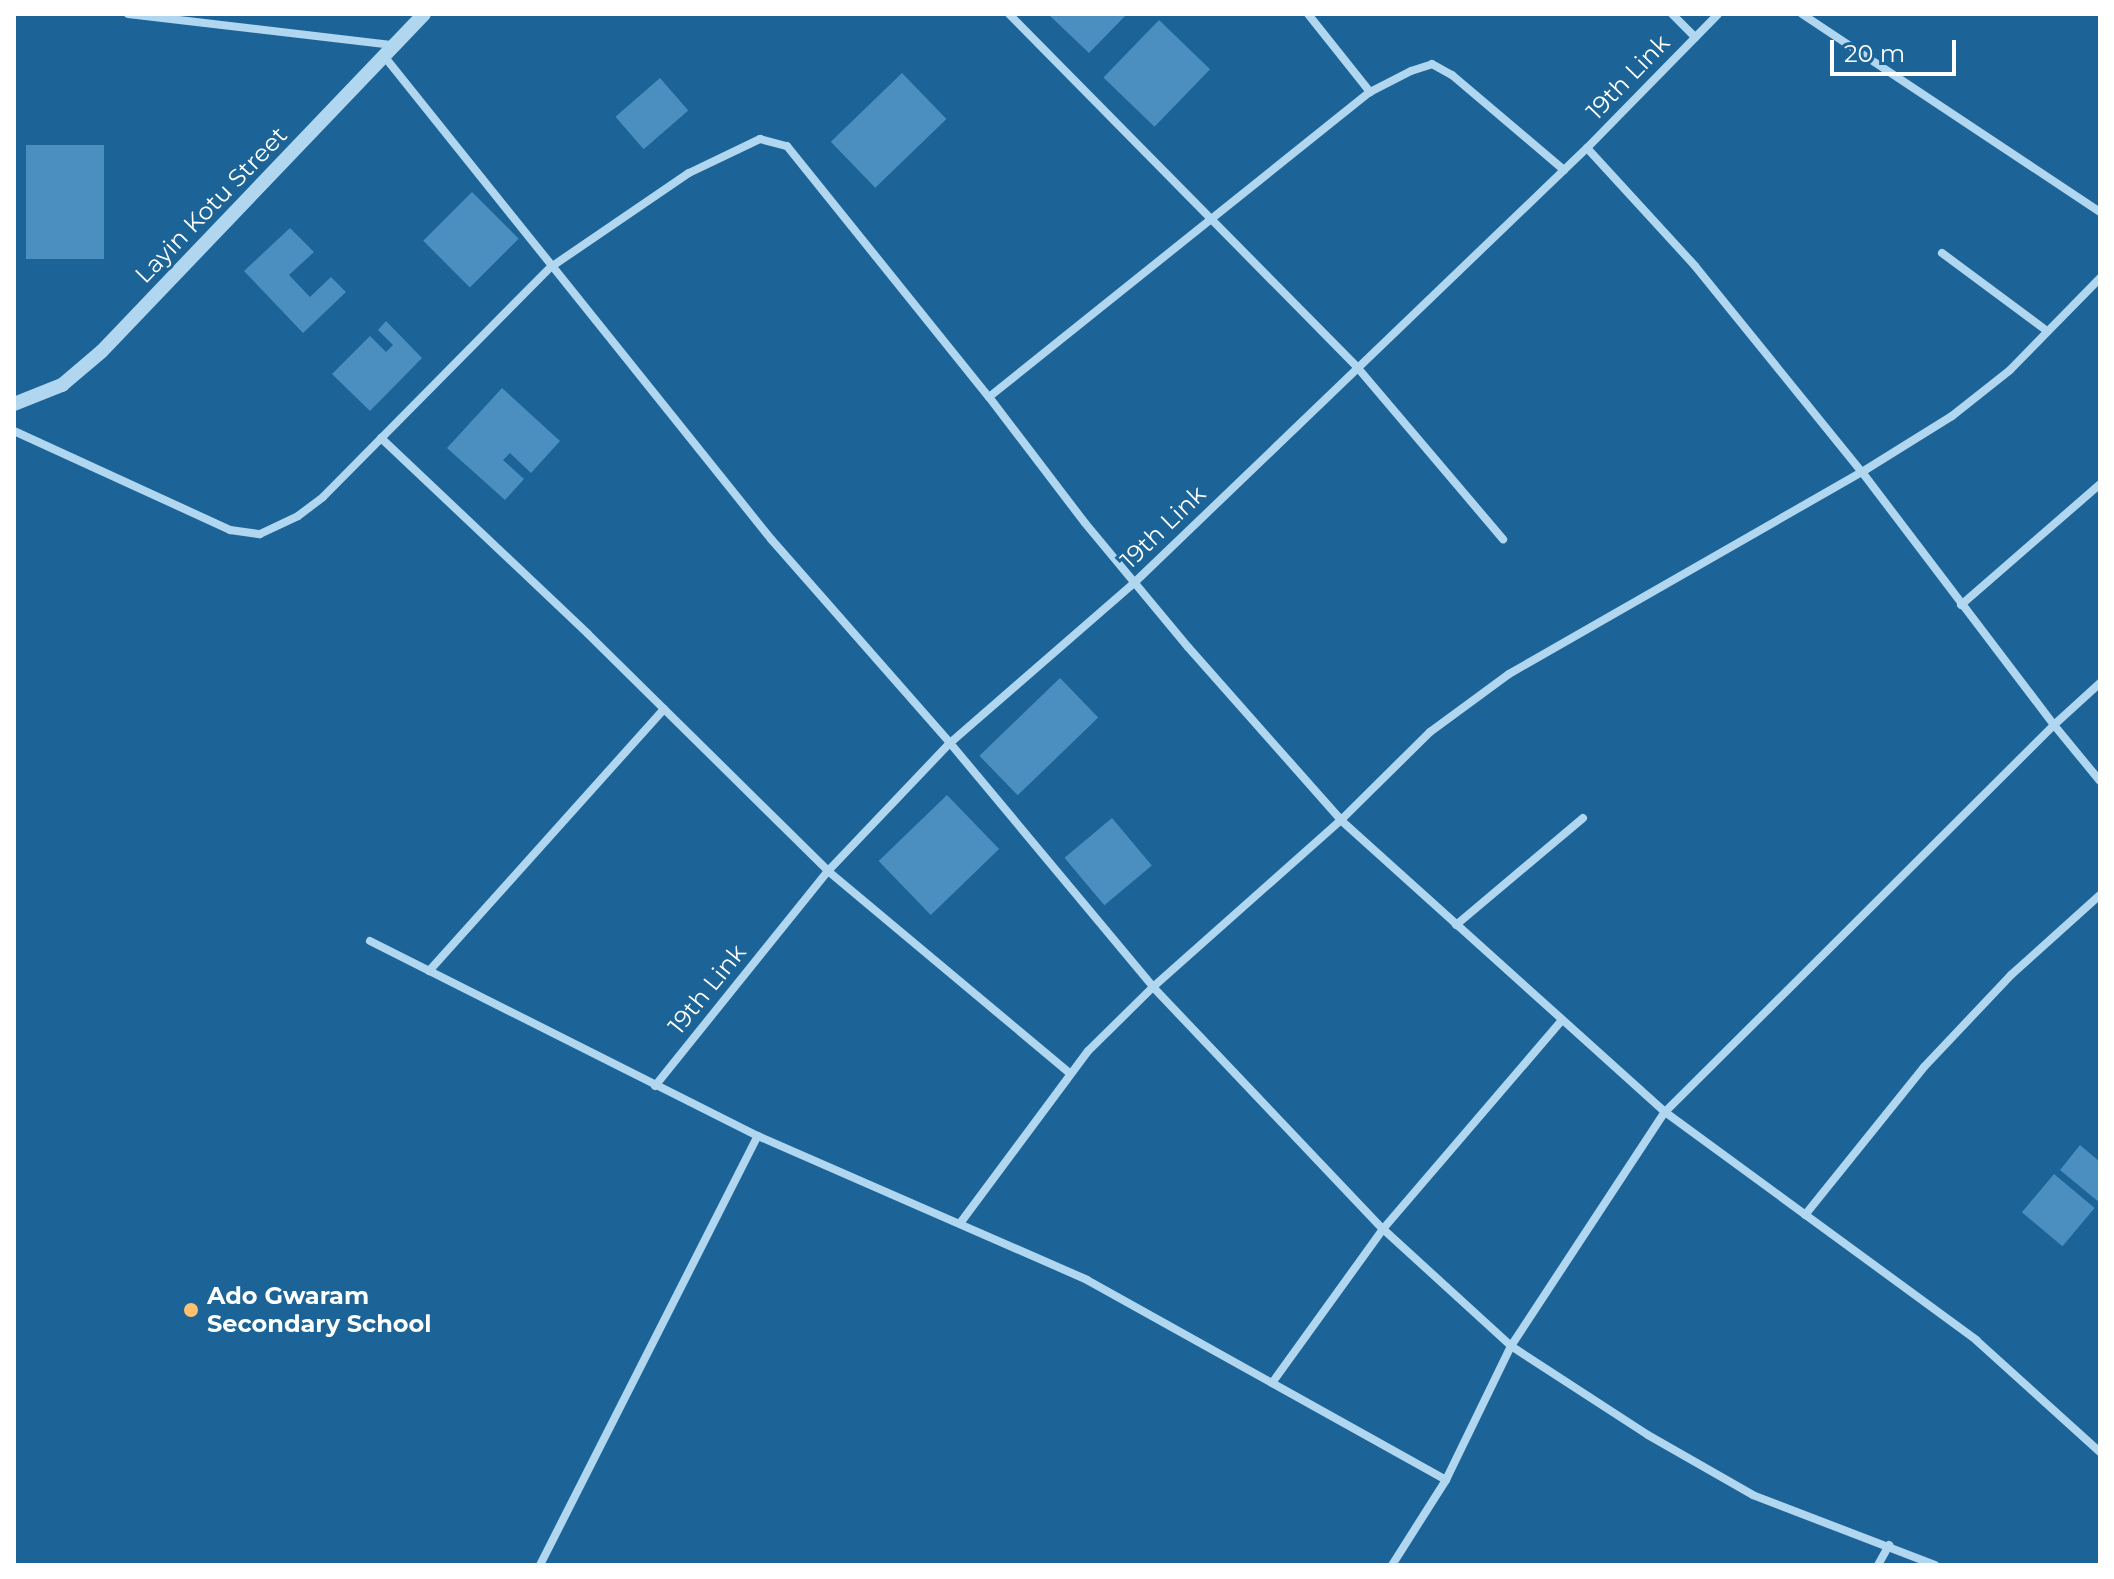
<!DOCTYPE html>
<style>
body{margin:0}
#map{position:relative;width:2114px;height:1579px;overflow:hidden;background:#1c6497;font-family:Montserrat,sans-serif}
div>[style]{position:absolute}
.building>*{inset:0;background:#4a8fbf;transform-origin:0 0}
.minor>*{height:8px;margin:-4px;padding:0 4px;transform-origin:4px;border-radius:4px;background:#b1d6f0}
.tertiary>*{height:14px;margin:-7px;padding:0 7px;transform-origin:7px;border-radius:7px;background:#b1d6f0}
.dots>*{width:22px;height:22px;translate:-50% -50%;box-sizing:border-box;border:4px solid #1c6497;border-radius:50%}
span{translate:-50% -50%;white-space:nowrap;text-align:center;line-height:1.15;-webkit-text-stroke:6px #1c6497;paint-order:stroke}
.street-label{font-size:24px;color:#fff}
.poi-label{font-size:24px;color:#fff;font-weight:700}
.left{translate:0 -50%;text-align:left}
.frame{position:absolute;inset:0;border:16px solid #fff;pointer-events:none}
.scale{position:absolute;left:1830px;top:40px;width:126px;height:36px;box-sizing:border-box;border:4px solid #fff;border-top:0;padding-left:10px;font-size:24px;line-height:28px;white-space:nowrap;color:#fff;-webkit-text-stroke:6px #1c6497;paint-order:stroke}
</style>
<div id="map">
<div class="building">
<i style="clip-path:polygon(1048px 14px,1127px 14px,1089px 53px)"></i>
<i style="left:1159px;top:20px;width:71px;height:80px;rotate:44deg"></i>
<i style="left:902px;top:73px;width:64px;height:99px;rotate:46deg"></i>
<i style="left:660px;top:78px;width:43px;height:59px;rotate:49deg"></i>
<i style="left:26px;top:145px;width:78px;height:114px"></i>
<i style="left:472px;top:192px;width:66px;height:69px;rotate:45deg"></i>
<i style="clip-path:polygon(290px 228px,314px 252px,289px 275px,310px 297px,331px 277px,346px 292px,303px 333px,244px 271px)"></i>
<i style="clip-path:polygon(386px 321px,422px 358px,370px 411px,332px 374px,370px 336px,386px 352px,393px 345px,378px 330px)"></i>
<i style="clip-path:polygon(502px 388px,560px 441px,531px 473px,510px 453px,503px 460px,524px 479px,505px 500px,447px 448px)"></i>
<i style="left:1060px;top:678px;width:55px;height:112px;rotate:46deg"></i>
<i style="left:947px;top:795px;width:75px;height:95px;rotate:46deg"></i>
<i style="left:1112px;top:818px;width:62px;height:62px;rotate:50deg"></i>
<i style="clip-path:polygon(2080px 1145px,2100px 1162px,2100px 1203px,2060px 1170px)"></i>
<i style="left:2054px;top:1174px;width:53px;height:50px;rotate:40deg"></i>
</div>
<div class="minor">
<i style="left:128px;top:14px;width:267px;rotate:6.7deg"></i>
<i style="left:1009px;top:14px;width:496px;rotate:45.4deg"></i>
<i style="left:1357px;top:367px;width:226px;rotate:49.7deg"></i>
<i style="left:1308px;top:14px;width:100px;rotate:51.5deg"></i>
<i style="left:1672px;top:14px;width:33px;rotate:45deg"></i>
<i style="left:1802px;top:14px;width:358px;rotate:33.6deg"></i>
<i style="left:384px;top:56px;width:619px;rotate:51.3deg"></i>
<i style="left:771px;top:539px;width:271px;rotate:48.7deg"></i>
<i style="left:950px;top:743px;width:317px;rotate:50.2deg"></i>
<i style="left:1153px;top:987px;width:334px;rotate:46.5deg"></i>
<i style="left:1383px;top:1229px;width:173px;rotate:42.4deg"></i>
<i style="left:1511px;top:1346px;width:149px;rotate:115.9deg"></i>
<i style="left:1446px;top:1480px;width:101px;rotate:122.4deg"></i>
<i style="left:1587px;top:148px;width:160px;rotate:47.5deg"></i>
<i style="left:1695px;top:266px;width:265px;rotate:51deg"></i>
<i style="left:1862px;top:472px;width:106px;rotate:-31.9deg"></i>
<i style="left:1952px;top:416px;width:74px;rotate:-38.4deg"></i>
<i style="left:2010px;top:370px;width:129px;rotate:-45.6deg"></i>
<i style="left:1942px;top:253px;width:131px;rotate:36.6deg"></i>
<i style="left:989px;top:397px;width:488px;rotate:-38.7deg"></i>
<i style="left:1370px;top:92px;width:46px;rotate:-27.1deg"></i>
<i style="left:1411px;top:71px;width:22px;rotate:-18deg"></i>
<i style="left:1432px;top:64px;width:23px;rotate:29deg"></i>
<i style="left:1452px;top:75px;width:147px;rotate:40.3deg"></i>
<i style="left:14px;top:431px;width:238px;rotate:24.6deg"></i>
<i style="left:230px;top:530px;width:30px;rotate:8deg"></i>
<i style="left:260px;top:534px;width:42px;rotate:-25.3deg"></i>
<i style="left:298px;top:516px;width:31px;rotate:-37deg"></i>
<i style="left:323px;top:497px;width:324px;rotate:-45.3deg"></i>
<i style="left:551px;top:267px;width:167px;rotate:-34.3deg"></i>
<i style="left:689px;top:173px;width:79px;rotate:-25.6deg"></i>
<i style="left:760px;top:139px;width:28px;rotate:15deg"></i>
<i style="left:787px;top:146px;width:322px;rotate:51.2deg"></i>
<i style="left:989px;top:397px;width:158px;rotate:52.7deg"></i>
<i style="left:1085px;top:523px;width:161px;rotate:50.3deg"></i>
<i style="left:1188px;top:647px;width:231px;rotate:48.5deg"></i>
<i style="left:1341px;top:820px;width:251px;rotate:138.4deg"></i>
<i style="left:1153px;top:987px;width:91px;rotate:135.4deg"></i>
<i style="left:1088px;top:1051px;width:213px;rotate:126.6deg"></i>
<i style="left:381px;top:438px;width:285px;rotate:43.4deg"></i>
<i style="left:588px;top:634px;width:337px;rotate:44.6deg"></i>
<i style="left:828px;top:871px;width:315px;rotate:39.9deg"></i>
<i style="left:1862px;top:472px;width:318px;rotate:52.8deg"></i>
<i style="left:2054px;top:725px;width:549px;rotate:135.15deg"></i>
<i style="left:1665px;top:1112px;width:436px;rotate:-138deg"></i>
<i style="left:1341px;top:820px;width:125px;rotate:-44.7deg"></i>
<i style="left:1430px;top:732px;width:98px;rotate:-36.3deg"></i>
<i style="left:1509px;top:674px;width:407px;rotate:-29.8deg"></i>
<i style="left:1961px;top:605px;width:184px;rotate:-41deg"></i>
<i style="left:2100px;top:683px;width:62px;rotate:137.6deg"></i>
<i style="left:2054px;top:725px;width:72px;rotate:50.6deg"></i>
<i style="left:1456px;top:925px;width:166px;rotate:-40.1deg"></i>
<i style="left:370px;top:941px;width:434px;rotate:26.7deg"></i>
<i style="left:758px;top:1136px;width:359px;rotate:23.6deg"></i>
<i style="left:1087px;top:1280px;width:411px;rotate:29.1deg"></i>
<i style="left:429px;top:971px;width:352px;rotate:-48.1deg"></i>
<i style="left:655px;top:1086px;width:276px;rotate:-51.2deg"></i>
<i style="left:828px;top:871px;width:177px;rotate:-46.4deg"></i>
<i style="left:950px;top:743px;width:245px;rotate:-41deg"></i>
<i style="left:1135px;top:582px;width:627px;rotate:-43.84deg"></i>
<i style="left:1587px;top:148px;width:187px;rotate:-45.6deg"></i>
<i style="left:1805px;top:1215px;width:190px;rotate:-51.2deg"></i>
<i style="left:1924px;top:1067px;width:127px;rotate:-46.6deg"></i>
<i style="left:2011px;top:975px;width:120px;rotate:-42deg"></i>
<i style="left:1272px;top:1383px;width:190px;rotate:-54.2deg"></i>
<i style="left:1383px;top:1229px;width:275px;rotate:-49.4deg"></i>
<i style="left:540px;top:1565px;width:481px;rotate:-63.1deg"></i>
<i style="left:1878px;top:1565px;width:23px;rotate:-61deg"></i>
<i style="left:1935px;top:1565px;width:195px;rotate:-159deg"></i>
<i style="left:1753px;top:1495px;width:121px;rotate:-150.3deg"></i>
<i style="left:1648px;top:1435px;width:163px;rotate:-147deg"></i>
<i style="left:1511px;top:1346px;width:280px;rotate:-56.7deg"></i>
<i style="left:1665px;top:1112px;width:386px;rotate:36.2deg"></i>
<i style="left:1976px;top:1340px;width:167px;rotate:42.1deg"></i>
</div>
<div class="tertiary">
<i style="left:14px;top:404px;width:52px;rotate:-21.6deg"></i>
<i style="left:62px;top:385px;width:52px;rotate:-40.4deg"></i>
<i style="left:102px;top:351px;width:466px;rotate:-46.3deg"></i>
</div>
<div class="dots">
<i style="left:191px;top:1310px;background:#ffc06f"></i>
</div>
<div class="street-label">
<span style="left:1628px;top:77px;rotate:-46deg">19th Link</span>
<span style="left:211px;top:205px;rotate:-46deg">Layin Kotu Street</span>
<span style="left:1163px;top:527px;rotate:-44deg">19th Link</span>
<span style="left:707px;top:989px;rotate:-51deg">19th Link</span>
</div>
<div class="poi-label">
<span class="left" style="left:207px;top:1310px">Ado Gwaram<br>Secondary School</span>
</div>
<div class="frame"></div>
<div class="scale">20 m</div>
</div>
